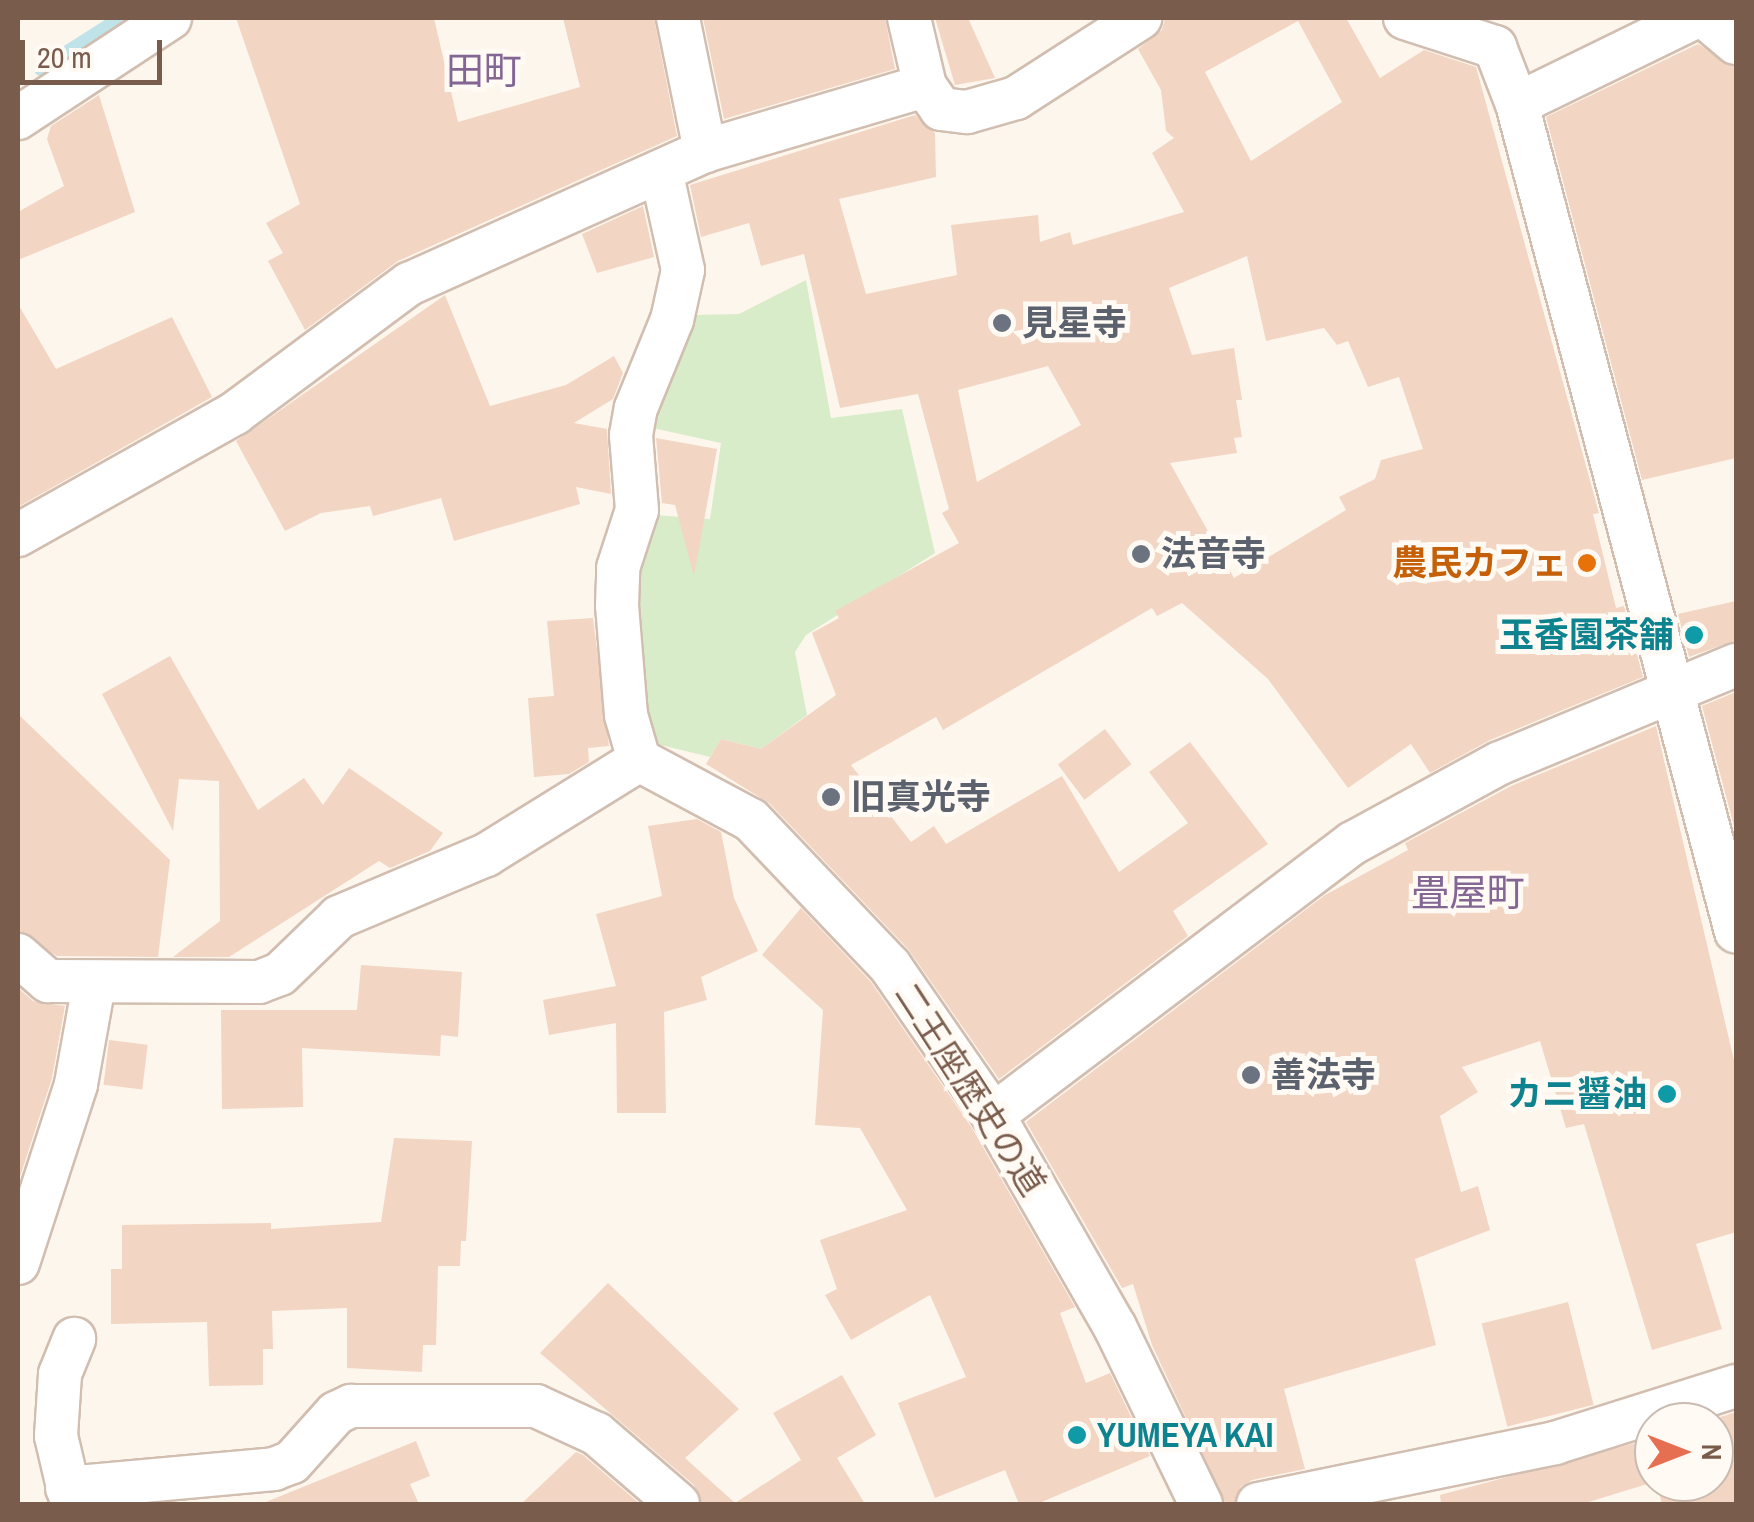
<!DOCTYPE html>
<meta charset="utf-8">
<style>
body{margin:0}
#map{position:relative;width:1754px;height:1522px;overflow:hidden;background:#fdf6ec;font-family:"Archivo Narrow","Noto Sans JP",sans-serif}
div>[style]{position:absolute}
.green>*{inset:0;background:#d8ecc9}
.stream>*{height:14px;margin:-7px;padding:0 7px;transform-origin:7px;border-radius:7px;background:#bfe3e8}
.building>*{inset:0;background:#f3d5c3;transform-origin:0 0}
.roads{filter:drop-shadow(2px 0 #d1beb0) drop-shadow(-2px 0 #d1beb0) drop-shadow(0 2px #d1beb0) drop-shadow(0 -2px #d1beb0)}
.minor>*{height:42px;margin:-21px;padding:0 21px;transform-origin:21px;border-radius:21px;background:#fff}
.dots>*{width:28px;height:28px;translate:-50% -50%;box-sizing:border-box;border:5px solid #fffaf3;border-radius:50%}
span{translate:-50% -50%;white-space:nowrap;text-align:center;line-height:1.15;-webkit-text-stroke:10px #fffaf3;paint-order:stroke}
.worship-label{font-size:35px;color:#5b616d;font-weight:700}
.left{translate:0 -50%;text-align:left}
.food-label{font-size:35px;color:#c56008;font-weight:700}
.right{translate:-100% -50%;text-align:right}
.culture-label{font-size:35px;color:#0d838f;font-weight:700}
.street-label{font-size:35px;color:#7a5c4d}
.neighbourhood-label{font-size:38px;color:#846695}
.frame{position:absolute;inset:0;border:20px solid #7a5c4d;pointer-events:none}
.north{position:absolute;left:1634px;top:1402px;width:100px;height:100px;box-sizing:border-box;background:#fffaf3;border:2px solid #cabbb1;border-radius:50%;rotate:90deg;font-size:28px;font-weight:700;line-height:40px;text-align:center;color:#7a5c4d}
.north::after{content:'';display:block;margin:auto;width:35px;height:45px;background:#e76f51;clip-path:polygon(50% 0,100% 100%,50% 72%,0 100%)}
.scale{position:absolute;left:20px;top:40px;width:142px;height:45px;box-sizing:border-box;border:5px solid #7a5c4d;border-top:0;padding-left:12px;font-size:30px;line-height:35px;white-space:nowrap;color:#7a5c4d;-webkit-text-stroke:8px #fffaf3;paint-order:stroke}
</style>
<div id="map">
<div class="green">
<i style="clip-path:polygon(806px 280px,831px 418px,902px 409px,935px 553px,806px 635px,795px 652px,807px 715px,761px 749px,721px 739px,710px 757px,661px 745px,647px 732px,637px 569px,654px 515px,710px 519px,721px 443px,648px 427px,691px 315px,739px 314px)"></i>
</div>
<div class="stream">
<i style="left:41px;top:69px;width:95px;rotate:-32.5deg"></i>
</div>
<div class="building">
<i style="clip-path:polygon(236px 18px,434px 18px,458px 122px,580px 87px,563px 18px,654px 18px,677px 136px,398px 261px,305px 330px,268px 261px,283px 253px,266px 223px,300px 204px)"></i>
<i style="clip-path:polygon(703px 18px,885px 18px,895px 69px,724px 119px)"></i>
<i style="clip-path:polygon(935px 18px,968px 18px,995px 78px,955px 85px)"></i>
<i style="clip-path:polygon(evenodd,1165px 18px,1346px 18px,1380px 78px,1424px 50px,1476px 67px,1599px 513px,1593px 514px,1616px 608px,1624px 606px,1643px 677px,1490px 740px,1430px 773px,1411px 744px,1348px 788px,1268px 679px,1182px 603px,1157px 616px,1152px 608px,943px 730px,936px 717px,851px 765px,911px 842px,934px 826px,946px 844px,1062px 776px,1119px 872px,1188px 823px,1149px 772px,1190px 742px,1268px 844px,1173px 911px,1188px 936px,999px 1079px,908px 949px,769px 803px,706px 764px,721px 739px,761px 749px,836px 695px,812px 633px,839px 618px,835px 611px,959px 543px,942px 513px,949px 509px,918px 394px,840px 408px,804px 254px,761px 266px,749px 223px,701px 237px,690px 185px,915px 115px,935px 133px,936px 177px,839px 199px,866px 294px,957px 275px,951px 225px,1038px 215px,1040px 242px,1070px 232px,1073px 245px,1184px 212px,1152px 153px,1174px 138px,1166px 131px,1161px 90px,1138px 49px,1162px 30px,1165px 18px,1298px 21px,1342px 102px,1251px 161px,1205px 72px,1298px 21px,1165px 18px,1247px 256px,1266px 341px,1324px 328px,1337px 345px,1348px 341px,1368px 387px,1399px 377px,1423px 449px,1381px 460px,1375px 479px,1339px 497px,1346px 510px,1234px 578px,1170px 463px,1237px 453px,1234px 438px,1242px 437px,1236px 400px,1242px 400px,1234px 348px,1192px 355px,1169px 288px,1247px 256px,1165px 18px,1048px 366px,1081px 425px,977px 482px,958px 390px,1048px 366px)"></i>
<i style="clip-path:polygon(1698px 44px,1736px 67px,1736px 458px,1642px 480px,1546px 117px)"></i>
<i style="clip-path:polygon(99px 95px,135px 212px,18px 260px,18px 212px,64px 186px,47px 139px,51px 126px)"></i>
<i style="clip-path:polygon(643px 206px,654px 257px,597px 273px,582px 234px)"></i>
<i style="clip-path:polygon(445px 295px,490px 406px,566px 385px,614px 356px,623px 373px,613px 399px,574px 423px,607px 429px,611px 494px,576px 487px,580px 504px,454px 541px,441px 498px,373px 516px,370px 506px,321px 513px,285px 531px,236px 441px)"></i>
<i style="clip-path:polygon(18px 304px,56px 369px,172px 317px,212px 397px,18px 507px)"></i>
<i style="clip-path:polygon(656px 438px,717px 449px,694px 576px,675px 505px,662px 503px)"></i>
<i style="clip-path:polygon(1736px 601px,1736px 640px,1689px 657px,1678px 614px)"></i>
<i style="clip-path:polygon(593px 618px,609px 746px,588px 748px,589px 762px,569px 774px,534px 777px,528px 698px,554px 696px,547px 621px)"></i>
<i style="clip-path:polygon(170px 656px,258px 810px,304px 778px,323px 805px,349px 768px,443px 833px,430px 851px,390px 868px,379px 861px,229px 957px,173px 957px,220px 921px,219px 781px,179px 779px,173px 831px,102px 694px)"></i>
<i style="clip-path:polygon(1736px 692px,1736px 830px,1735px 830px,1702px 706px)"></i>
<i style="clip-path:polygon(18px 714px,170px 860px,158px 957px,57px 956px,18px 931px)"></i>
<i style="clip-path:polygon(1656px 726px,1736px 1069px,1736px 1232px,1696px 1244px,1722px 1329px,1652px 1350px,1584px 1124px,1566px 1128px,1540px 1041px,1462px 1067px,1478px 1092px,1440px 1116px,1461px 1192px,1478px 1186px,1490px 1230px,1415px 1259px,1436px 1345px,1284px 1389px,1305px 1469px,1252px 1480px,1241px 1486px,1234px 1504px,1226px 1504px,1152px 1345px,1133px 1284px,1122px 1288px,1026px 1122px,1325px 895px,1408px 850px,1405px 843px,1511px 786px)"></i>
<i style="left:1105px;top:729px;width:44px;height:59px;rotate:53deg"></i>
<i style="clip-path:polygon(697px 819px,721px 832px,734px 898px,758px 951px,701px 977px,707px 1000px,664px 1012px,666px 1113px,617px 1113px,616px 1023px,549px 1035px,543px 1000px,616px 986px,596px 914px,662px 896px,648px 826px)"></i>
<i style="clip-path:polygon(801px 908px,871px 982px,972px 1128px,1075px 1307px,1060px 1313px,1086px 1383px,1110px 1373px,1150px 1456px,1037px 1504px,1019px 1504px,1005px 1470px,935px 1498px,898px 1403px,966px 1377px,930px 1295px,851px 1340px,825px 1295px,837px 1289px,820px 1240px,907px 1210px,860px 1128px,815px 1125px,823px 1010px,762px 955px)"></i>
<i style="clip-path:polygon(361px 965px,462px 972px,458px 1037px,441px 1035px,440px 1056px,302px 1048px,303px 1107px,222px 1109px,221px 1010px,357px 1010px)"></i>
<i style="clip-path:polygon(18px 988px,33px 1001px,65px 1006px,52px 1078px,18px 1183px)"></i>
<i style="left:109px;top:1040px;width:39px;height:45px;rotate:7deg"></i>
<i style="clip-path:polygon(394px 1138px,472px 1141px,466px 1241px,461px 1241px,460px 1266px,438px 1266px,436px 1345px,423px 1345px,422px 1372px,347px 1368px,347px 1308px,272px 1311px,273px 1349px,263px 1349px,263px 1385px,209px 1386px,207px 1322px,111px 1324px,111px 1269px,122px 1269px,122px 1225px,271px 1223px,271px 1229px,381px 1222px)"></i>
<i style="clip-path:polygon(608px 1283px,739px 1409px,685px 1458px,735px 1503px,801px 1460px,773px 1413px,842px 1375px,876px 1435px,837px 1458px,865px 1504px,702px 1504px,694px 1485px,540px 1353px)"></i>
<i style="left:1568px;top:1302px;width:106px;height:89px;rotate:76deg"></i>
<i style="clip-path:polygon(1736px 1412px,1736px 1504px,1662px 1504px,1656px 1482px,1714px 1482px,1714px 1422px,1705px 1422px)"></i>
<i style="clip-path:polygon(1654px 1438px,1654px 1482px,1582px 1504px,1441px 1504px,1440px 1495px)"></i>
<i style="clip-path:polygon(416px 1441px,430px 1476px,410px 1484px,419px 1504px,261px 1504px)"></i>
<i style="clip-path:polygon(576px 1452px,583px 1455px,640px 1504px,521px 1504px)"></i>
</div>
<div class="roads">
<div class="minor">
<i style="left:678px;top:18px;width:136px;rotate:78.5deg"></i>
<i style="left:909px;top:18px;width:70px;rotate:76.8deg"></i>
<i style="left:925px;top:86px;width:28px;rotate:55deg"></i>
<i style="left:941px;top:109px;width:26px;rotate:7deg"></i>
<i style="left:967px;top:112px;width:51px;rotate:-15.9deg"></i>
<i style="left:1016px;top:98px;width:148px;rotate:-32.8deg"></i>
<i style="left:1405px;top:18px;width:95px;rotate:17.9deg"></i>
<i style="left:1495px;top:47px;width:61px;rotate:68.9deg"></i>
<i style="left:1517px;top:104px;width:856px;rotate:75.18deg"></i>
<i style="left:1706px;top:18px;width:39px;rotate:40deg"></i>
<i style="left:1517px;top:104px;width:196px;rotate:-26deg"></i>
<i style="left:18px;top:118px;width:182px;rotate:-33.3deg"></i>
<i style="left:18px;top:535px;width:249px;rotate:-29.3deg"></i>
<i style="left:235px;top:413px;width:217px;rotate:-36.6deg"></i>
<i style="left:409px;top:284px;width:325px;rotate:-24.2deg"></i>
<i style="left:705px;top:151px;width:229px;rotate:-16.5deg"></i>
<i style="left:639px;top:760px;width:127px;rotate:28.2deg"></i>
<i style="left:751px;top:820px;width:202px;rotate:46.4deg"></i>
<i style="left:890px;top:966px;width:181px;rotate:55.3deg"></i>
<i style="left:993px;top:1115px;width:245px;rotate:60.1deg"></i>
<i style="left:1115px;top:1327px;width:197px;rotate:64.1deg"></i>
<i style="left:639px;top:760px;width:47px;rotate:-106.1deg"></i>
<i style="left:626px;top:715px;width:109px;rotate:-94.7deg"></i>
<i style="left:617px;top:606px;width:38px;rotate:-88deg"></i>
<i style="left:618px;top:568px;width:61px;rotate:-71.9deg"></i>
<i style="left:637px;top:510px;width:75px;rotate:-94.6deg"></i>
<i style="left:631px;top:435px;width:27px;rotate:-80deg"></i>
<i style="left:636px;top:408px;width:95px;rotate:-67.8deg"></i>
<i style="left:672px;top:320px;width:51px;rotate:-77.6deg"></i>
<i style="left:683px;top:270px;width:101px;rotate:-102.5deg"></i>
<i style="left:18px;top:955px;width:40px;rotate:41deg"></i>
<i style="left:48px;top:981px;width:211px;rotate:0.3deg"></i>
<i style="left:259px;top:982px;width:22px;rotate:-21deg"></i>
<i style="left:280px;top:974px;width:82px;rotate:-44deg"></i>
<i style="left:339px;top:917px;width:160px;rotate:-22.9deg"></i>
<i style="left:486px;top:855px;width:180px;rotate:-31.8deg"></i>
<i style="left:993px;top:1115px;width:451px;rotate:-37.1deg"></i>
<i style="left:1353px;top:843px;width:167px;rotate:-28.6deg"></i>
<i style="left:1500px;top:763px;width:256px;rotate:-22.6deg"></i>
<i style="left:18px;top:1263px;width:188px;rotate:-72deg"></i>
<i style="left:76px;top:1084px;width:102px;rotate:-79.8deg"></i>
<i style="left:67px;top:1488px;width:208px;rotate:-5.2deg"></i>
<i style="left:274px;top:1469px;width:19px;rotate:-21deg"></i>
<i style="left:292px;top:1462px;width:66px;rotate:-48.1deg"></i>
<i style="left:336px;top:1413px;width:17px;rotate:-25deg"></i>
<i style="left:351px;top:1406px;width:185px"></i>
<i style="left:536px;top:1406px;width:67px;rotate:24.7deg"></i>
<i style="left:597px;top:1434px;width:107px;rotate:40.8deg"></i>
<i style="left:72px;top:1504px;width:70px;rotate:-103.2deg"></i>
<i style="left:56px;top:1436px;width:62px;rotate:-86.3deg"></i>
<i style="left:60px;top:1374px;width:38px;rotate:-68deg"></i>
<i style="left:1258px;top:1504px;width:303px;rotate:-11.6deg"></i>
<i style="left:1555px;top:1443px;width:190px;rotate:-17.5deg"></i>
</div>
</div>
<div class="dots">
<i style="left:1002px;top:323px;background:#6b7280"></i>
<i style="left:1141px;top:554px;background:#6b7280"></i>
<i style="left:1587px;top:563px;background:#e8710a"></i>
<i style="left:1694px;top:635px;background:#0f9aa8"></i>
<i style="left:831px;top:797px;background:#6b7280"></i>
<i style="left:1251px;top:1075px;background:#6b7280"></i>
<i style="left:1667px;top:1094px;background:#0f9aa8"></i>
<i style="left:1077px;top:1435px;background:#0f9aa8"></i>
</div>
<div class="worship-label">
<span class="left" style="left:1022px;top:323px">見星寺</span>
<span class="left" style="left:1161px;top:554px">法音寺</span>
<span class="left" style="left:851px;top:797px">旧真光寺</span>
<span class="left" style="left:1271px;top:1075px">善法寺</span>
</div>
<div class="food-label">
<span class="right" style="left:1567px;top:563px">農民カフェ</span>
</div>
<div class="culture-label">
<span class="right" style="left:1674px;top:635px">玉香園茶舗</span>
<span class="right" style="left:1647px;top:1094px">カニ醤油</span>
<span class="left" style="left:1097px;top:1435px">YUMEYA KAI</span>
</div>
<div class="street-label">
<span style="left:970px;top:1089px;rotate:57deg">二王座歴史の道</span>
</div>
<div class="neighbourhood-label">
<span style="left:484px;top:71px">田町</span>
<span style="left:1468px;top:893px">畳屋町</span>
</div>
<div class="frame"></div>
<div class="north">N</div>
<div class="scale">20 m</div>
</div>
